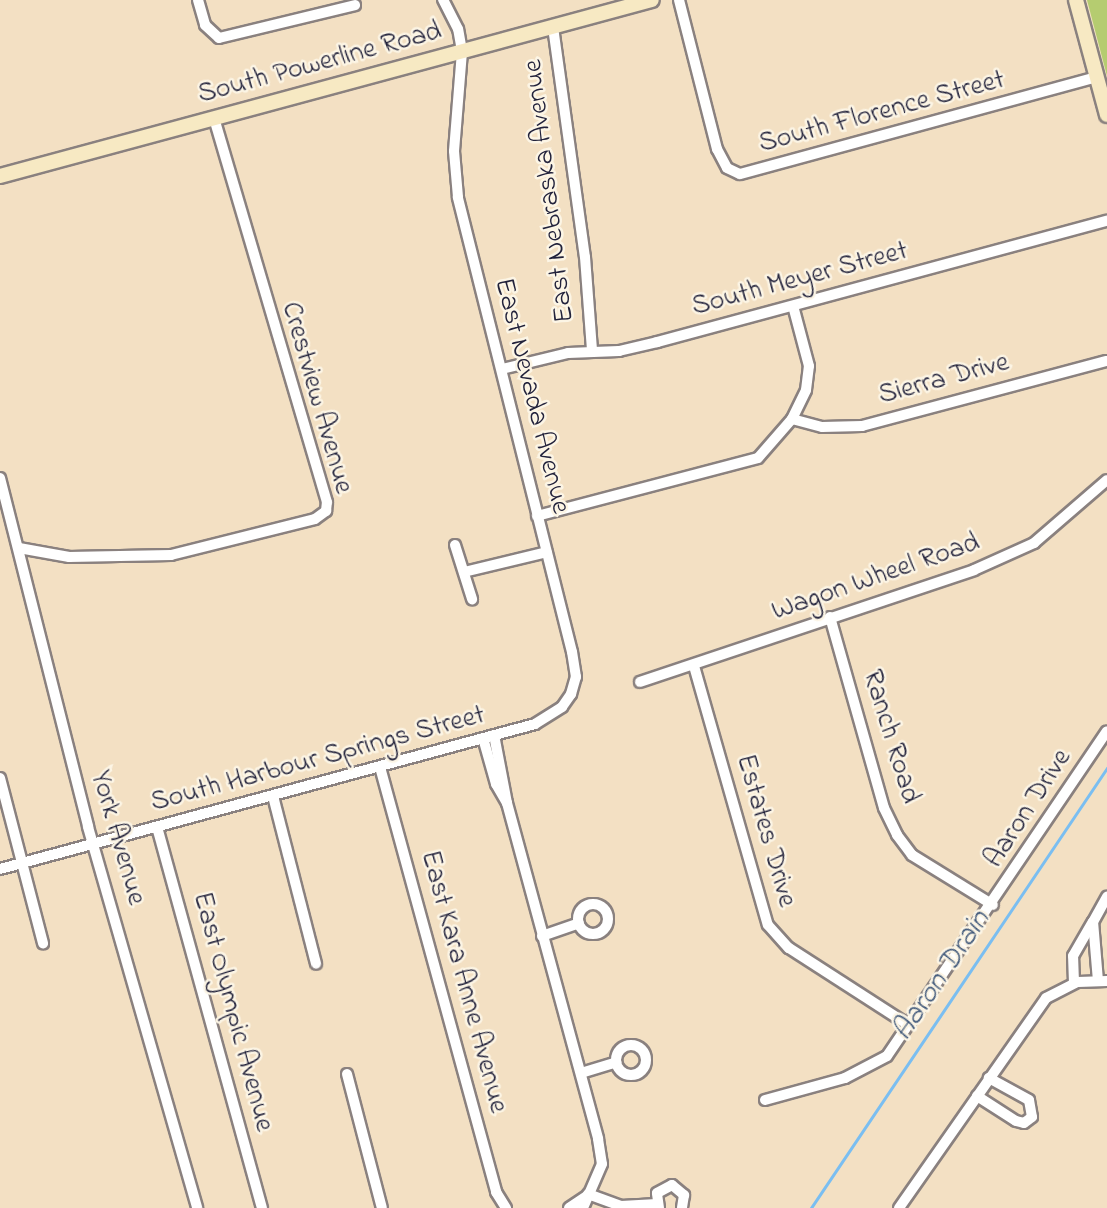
<!DOCTYPE html>
<style>
body{margin:0}
#map{position:relative;width:1107px;height:1208px;overflow:hidden;background:#f3e0c3;font-family:"Indie Flower",sans-serif}
div>[style]{position:absolute}
.green>*{inset:0;background:#b5cc70}
.stream>*{height:2.5px;margin:-1.25px;padding:0 1.25px;transform-origin:1.25px;border-radius:1.25px;background:#7abef1}
.roads{filter:drop-shadow(2px 0 #8a817f) drop-shadow(-2px 0 #8a817f) drop-shadow(0 2px #8a817f) drop-shadow(0 -2px #8a817f)}
.street>*{height:10px;margin:-5px;padding:0 5px;transform-origin:5px;border-radius:5px;background:#fff}
.street>.ring{margin:-5px;padding:0;box-sizing:content-box;background:none;border:10px solid #fff;border-radius:50%}
.secondary>*{height:14px;margin:-7px;padding:0 7px;transform-origin:7px;border-radius:7px;background:#f7e9c3}
span{translate:-50% -50%;white-space:nowrap;text-align:center;line-height:1.15;-webkit-text-stroke:5px #fcf5e5;paint-order:stroke}
.street-label{font-size:28px;color:#22223b}
.water-label{font-size:30px;color:#41597b;font-style:italic}
</style>
<div id="map">
<div class="green">
<i style="clip-path:polygon(1087px 0,1107px 0,1107px 76px)"></i>
</div>
<div class="stream">
<i style="left:811px;top:1208px;width:530px;rotate:-56.07deg"></i>
</div>
<div class="roads">
<div class="street">
<i style="left:198px;top:0;width:26px;rotate:74deg"></i>
<i style="left:205px;top:25px;width:19px;rotate:43deg"></i>
<i style="left:219px;top:38px;width:140px;rotate:-13.6deg"></i>
<i style="left:679px;top:0;width:154px;rotate:75.7deg"></i>
<i style="left:717px;top:149px;width:21px;rotate:62deg"></i>
<i style="left:727px;top:168px;width:14px;rotate:25deg"></i>
<i style="left:740px;top:174px;width:370px;rotate:-15.2deg"></i>
<i style="left:553px;top:27px;width:232px;rotate:82.1deg"></i>
<i style="left:585px;top:257px;width:93px;rotate:85.7deg"></i>
<i style="left:502px;top:369px;width:68px;rotate:-13.6deg"></i>
<i style="left:568px;top:353px;width:51px;rotate:-2.2deg"></i>
<i style="left:619px;top:351px;width:39px;rotate:-13deg"></i>
<i style="left:657px;top:342px;width:466px;rotate:-15.1deg"></i>
<i style="left:792px;top:419px;width:31px;rotate:15deg"></i>
<i style="left:822px;top:427px;width:40px;rotate:-1.4deg"></i>
<i style="left:862px;top:426px;width:253px;rotate:-14.9deg"></i>
<i style="left:0;top:478px;width:360px;rotate:75.8deg"></i>
<i style="left:88px;top:827px;width:396px;rotate:74deg"></i>
<i style="left:537px;top:516px;width:228px;rotate:-14.7deg"></i>
<i style="left:758px;top:458px;width:52px;rotate:-48.9deg"></i>
<i style="left:792px;top:419px;width:32px;rotate:-64deg"></i>
<i style="left:806px;top:390px;width:24px;rotate:-83deg"></i>
<i style="left:809px;top:366px;width:62px;rotate:-104.9deg"></i>
<i style="left:455px;top:545px;width:57px;rotate:72.5deg"></i>
<i style="left:19px;top:548px;width:51px;rotate:10.2deg"></i>
<i style="left:69px;top:557px;width:102px;rotate:-1.1deg"></i>
<i style="left:171px;top:555px;width:148px;rotate:-14deg"></i>
<i style="left:315px;top:519px;width:14px;rotate:-36deg"></i>
<i style="left:326px;top:511px;width:9px;rotate:-84deg"></i>
<i style="left:327px;top:502px;width:401px;rotate:-106.4deg"></i>
<i style="left:464px;top:572px;width:85px;rotate:-13.5deg"></i>
<i style="left:830px;top:617px;width:198px;rotate:74.2deg"></i>
<i style="left:884px;top:808px;width:30px;rotate:64deg"></i>
<i style="left:897px;top:835px;width:25px;rotate:53deg"></i>
<i style="left:912px;top:855px;width:95px;rotate:31.7deg"></i>
<i style="left:694px;top:666px;width:269px;rotate:74.1deg"></i>
<i style="left:768px;top:925px;width:31px;rotate:48deg"></i>
<i style="left:789px;top:948px;width:140px;rotate:32.8deg"></i>
<i style="left:640px;top:682px;width:352px;rotate:-18.5deg"></i>
<i style="left:974px;top:570px;width:66px;rotate:-24.2deg"></i>
<i style="left:1034px;top:543px;width:96px;rotate:-40.8deg"></i>
<i style="left:494px;top:735px;width:69px;rotate:79.2deg"></i>
<i style="left:507px;top:803px;width:348px;rotate:74.8deg"></i>
<i style="left:598px;top:1139px;width:25px;rotate:81deg"></i>
<i style="left:602px;top:1164px;width:48px;rotate:113.4deg"></i>
<i style="left:483px;top:738px;width:48px;rotate:74.2deg"></i>
<i style="left:496px;top:784px;width:22px;rotate:60deg"></i>
<i style="left:380px;top:767px;width:441px;rotate:74.7deg"></i>
<i style="left:496px;top:1192px;width:19px;rotate:58deg"></i>
<i style="left:0;top:778px;width:171px;rotate:75.4deg"></i>
<i style="left:273px;top:796px;width:173px;rotate:75.6deg"></i>
<i style="left:157px;top:827px;width:395px;rotate:74.6deg"></i>
<i style="left:0;top:869px;width:554px;rotate:-15.16deg"></i>
<i style="left:535px;top:724px;width:32px;rotate:-32deg"></i>
<i style="left:562px;top:707px;width:16px;rotate:-55deg"></i>
<i style="left:571px;top:694px;width:18px;rotate:-74deg"></i>
<i style="left:576px;top:677px;width:25px;rotate:-99deg"></i>
<i style="left:572px;top:652px;width:469px;rotate:-104.1deg"></i>
<i style="left:458px;top:197px;width:46px;rotate:-95deg"></i>
<i style="left:454px;top:151px;width:100px;rotate:-85.4deg"></i>
<i style="left:462px;top:51px;width:22px;rotate:-100deg"></i>
<i style="left:458px;top:29px;width:33px;rotate:-117deg"></i>
<i class="ring" style="left:578px;top:904px;width:20px;height:20px"></i>
<i style="left:542px;top:936px;width:39px;rotate:-19deg"></i>
<i style="left:1098px;top:981px;width:59px;rotate:-94.8deg"></i>
<i style="left:1093px;top:922px;width:29px;rotate:-61deg"></i>
<i style="left:1074px;top:983px;width:27px;rotate:-92deg"></i>
<i style="left:1073px;top:956px;width:39px;rotate:-60deg"></i>
<i class="ring" style="left:616px;top:1045px;width:20px;height:20px"></i>
<i style="left:581px;top:1073px;width:37px;rotate:-17deg"></i>
<i style="left:347px;top:1074px;width:138px;rotate:75.4deg"></i>
<i style="left:977px;top:1096px;width:46px;rotate:32.7deg"></i>
<i style="left:1016px;top:1121px;width:8px;rotate:14deg"></i>
<i style="left:1024px;top:1123px;width:10px;rotate:-37deg"></i>
<i style="left:1032px;top:1117px;width:17px;rotate:-100deg"></i>
<i style="left:1029px;top:1100px;width:46px;rotate:-151.2deg"></i>
<i style="left:765px;top:1100px;width:83px;rotate:-15.4deg"></i>
<i style="left:845px;top:1078px;width:47px;rotate:-27.6deg"></i>
<i style="left:887px;top:1056px;width:392px;rotate:-55.9deg"></i>
<i style="left:588px;top:1194px;width:35px;rotate:20deg"></i>
<i style="left:621px;top:1206px;width:36px;rotate:-3deg"></i>
<i style="left:569px;top:1208px;width:23px;rotate:-34deg"></i>
<i style="left:659px;top:1208px;width:15px;rotate:-98deg"></i>
<i style="left:657px;top:1193px;width:17px;rotate:-28deg"></i>
<i style="left:672px;top:1185px;width:16px;rotate:40deg"></i>
<i style="left:684px;top:1195px;width:13px;rotate:99deg"></i>
<i style="left:899px;top:1208px;width:256px;rotate:-55deg"></i>
<i style="left:1046px;top:998px;width:36px;rotate:-27deg"></i>
<i style="left:1078px;top:982px;width:29px;rotate:-2deg"></i>
</div>
<div class="secondary">
<i style="left:1076px;top:0;width:119px;rotate:74.9deg"></i>
<i style="left:0;top:176px;width:675px;rotate:-15.11deg"></i>
</div>
</div>
<div class="street-label">
<span style="left:320px;top:64px;rotate:-15deg">South Powerline Road</span>
<span style="left:882px;top:113px;rotate:-15deg">South Florence Street</span>
<span style="left:550px;top:191px;rotate:-97deg">East Nebraska Avenue</span>
<span style="left:800px;top:280px;rotate:-15deg">South Meyer Street</span>
<span style="left:944px;top:380px;rotate:-15deg">Sierra Drive</span>
<span style="left:531px;top:396px;rotate:76deg">East Nevada Avenue</span>
<span style="left:316px;top:398px;rotate:74deg">Crestview Avenue</span>
<span style="left:876px;top:578px;rotate:-19deg">Wagon Wheel Road</span>
<span style="left:890px;top:737px;rotate:73deg">Ranch Road</span>
<span style="left:318px;top:760px;rotate:-15deg">South Harbour Springs Street</span>
<span style="left:1029px;top:809px;rotate:-57deg">Aaron Drive</span>
<span style="left:765px;top:831px;rotate:74deg">Estates Drive</span>
<span style="left:117px;top:838px;rotate:74deg">York Avenue</span>
<span style="left:463px;top:982px;rotate:75deg">East Kara Anne Avenue</span>
<span style="left:232px;top:1012px;rotate:75deg">East Olympic Avenue</span>
</div>
<div class="water-label">
<span style="left:942px;top:976px;rotate:-56deg">Aaron Drain</span>
</div>
</div>
